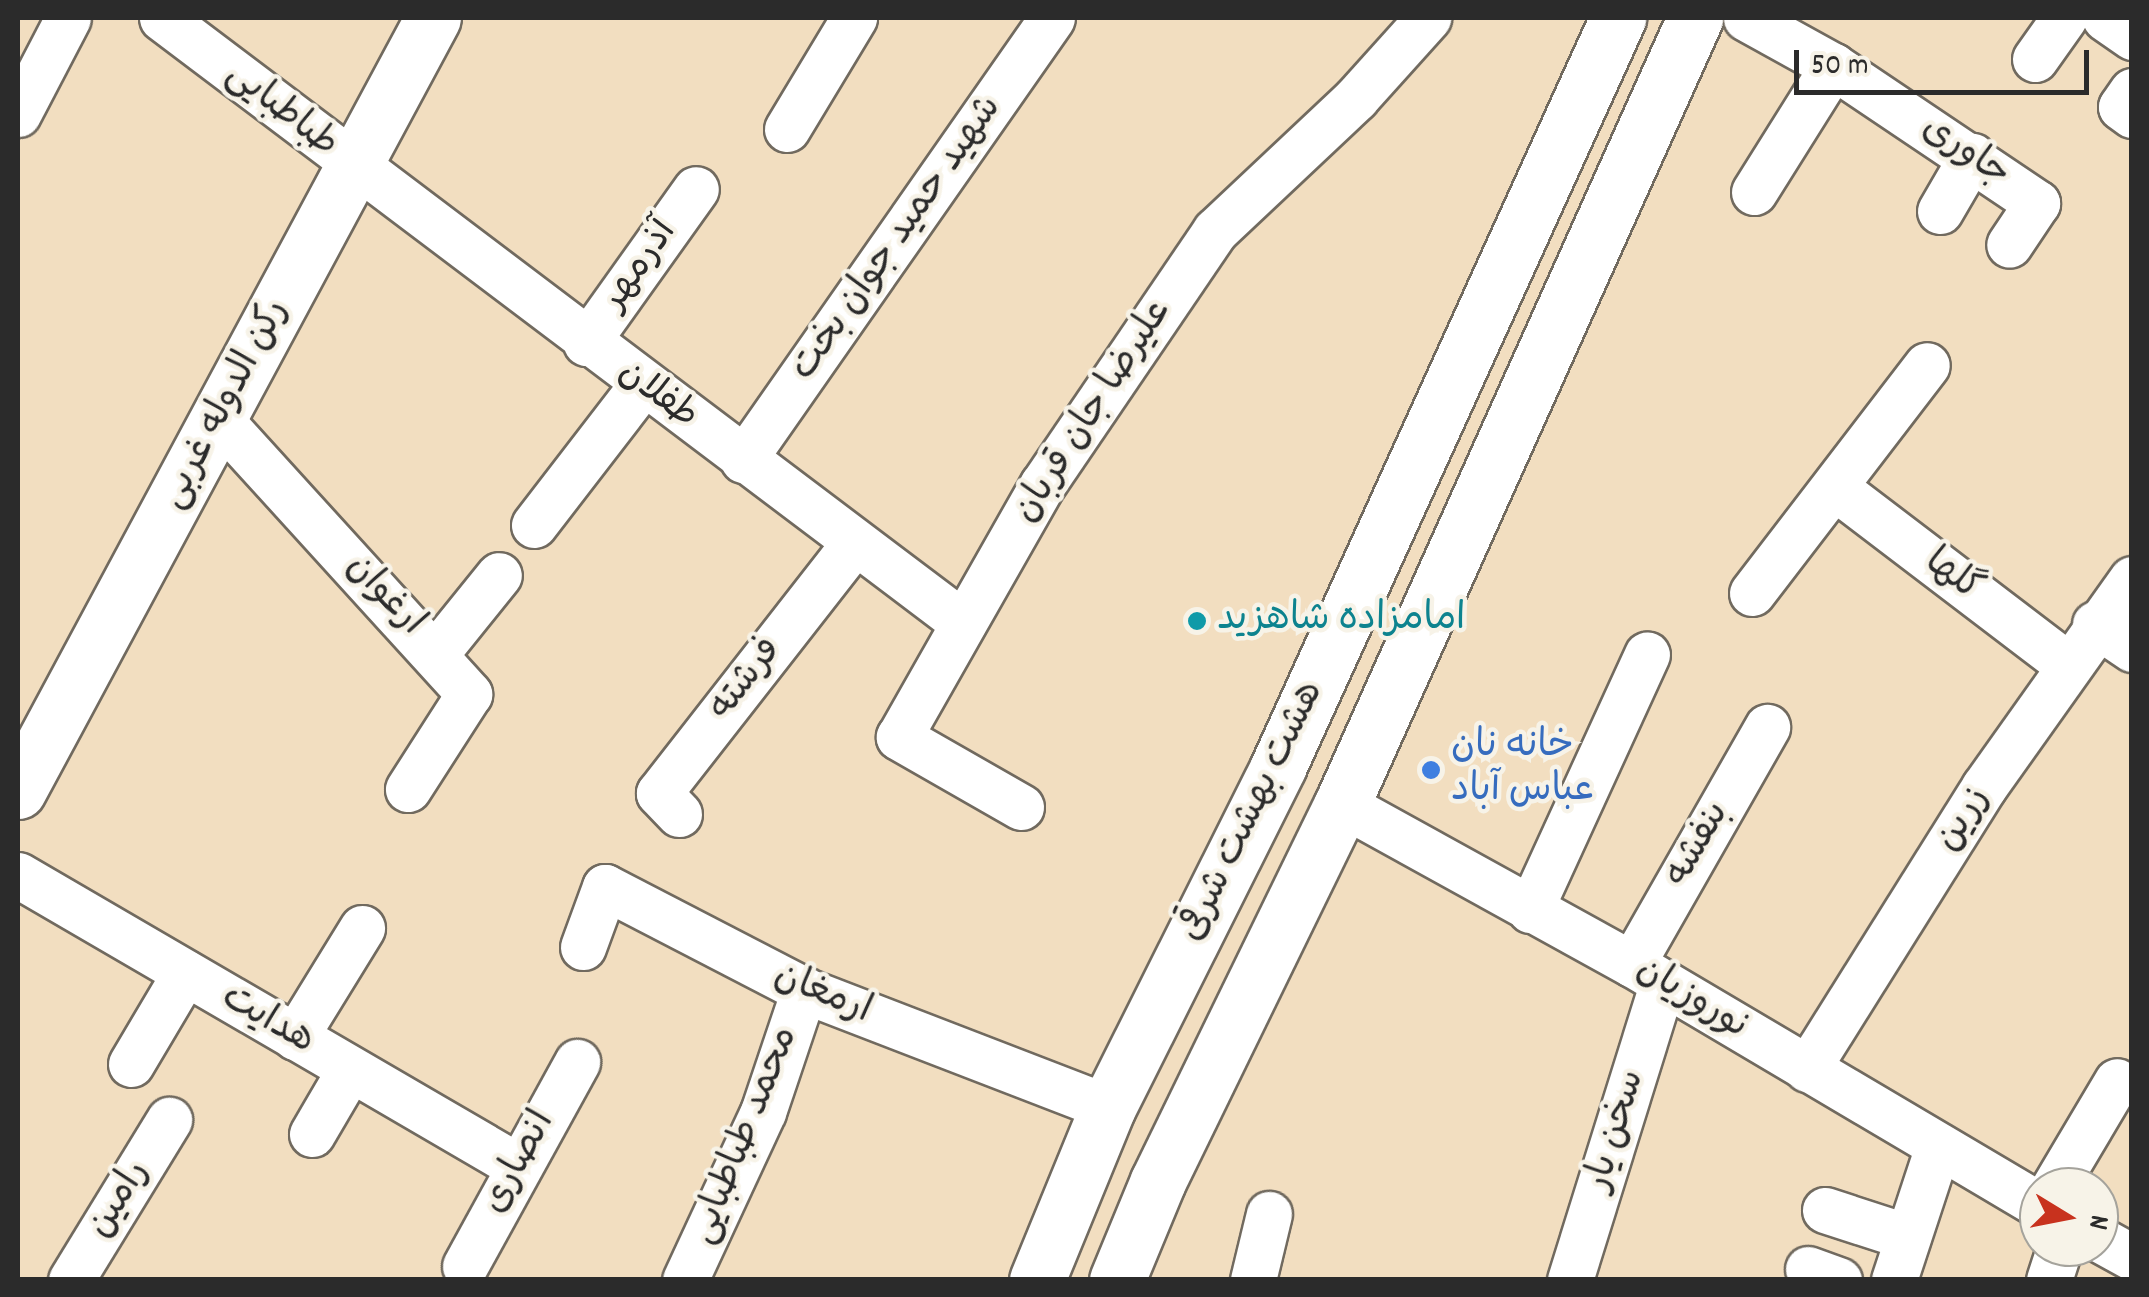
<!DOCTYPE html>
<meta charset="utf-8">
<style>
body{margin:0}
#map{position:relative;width:2149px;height:1297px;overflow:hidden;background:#f2dec0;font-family:Dekko,"Playpen Sans Arabic",sans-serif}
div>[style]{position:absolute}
.roads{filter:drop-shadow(2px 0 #716a5f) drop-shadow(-2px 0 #716a5f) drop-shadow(0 2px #716a5f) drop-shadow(0 -2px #716a5f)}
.minor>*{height:45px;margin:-22.5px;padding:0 22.5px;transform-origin:22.5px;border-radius:22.5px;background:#fff}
.secondary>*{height:55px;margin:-27.5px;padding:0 27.5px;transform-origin:27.5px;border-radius:27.5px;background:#fff}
.dots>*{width:28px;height:28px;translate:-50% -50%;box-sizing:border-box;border:5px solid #f7f3e8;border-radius:50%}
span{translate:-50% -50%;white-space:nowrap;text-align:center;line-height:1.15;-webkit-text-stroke:9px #f7f3e8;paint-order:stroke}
.street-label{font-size:38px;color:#2b2b2b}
.culture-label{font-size:38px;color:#0d838f}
.left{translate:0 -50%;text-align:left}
.shop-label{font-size:38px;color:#366cbe}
.frame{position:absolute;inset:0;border:20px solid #2b2b2b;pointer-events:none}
.north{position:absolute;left:2019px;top:1167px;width:100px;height:100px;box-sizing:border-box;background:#f7f3e8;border:2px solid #a5a39c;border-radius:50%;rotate:100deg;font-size:28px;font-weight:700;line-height:40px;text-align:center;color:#2b2b2b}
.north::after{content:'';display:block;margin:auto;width:35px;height:45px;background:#c8321e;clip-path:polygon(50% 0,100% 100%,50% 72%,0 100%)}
.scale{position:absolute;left:1794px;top:50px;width:295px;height:45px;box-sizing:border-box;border:5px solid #2b2b2b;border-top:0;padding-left:12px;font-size:30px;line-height:35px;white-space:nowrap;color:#2b2b2b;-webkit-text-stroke:8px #f7f3e8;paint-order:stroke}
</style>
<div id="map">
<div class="roads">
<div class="minor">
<i style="left:162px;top:18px;width:1004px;rotate:37.06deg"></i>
<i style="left:1746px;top:18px;width:99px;rotate:28.9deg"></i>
<i style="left:1833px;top:66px;width:246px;rotate:33.9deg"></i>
<i style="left:2037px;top:203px;width:50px;rotate:123.7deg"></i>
<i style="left:2105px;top:18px;width:33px;rotate:35deg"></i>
<i style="left:2035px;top:59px;width:50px;rotate:-54.7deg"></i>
<i style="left:2132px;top:91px;width:19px;rotate:125deg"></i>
<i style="left:2121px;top:107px;width:14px;rotate:36deg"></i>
<i style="left:18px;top:114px;width:108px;rotate:-62.5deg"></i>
<i style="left:787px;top:129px;width:130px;rotate:-58.9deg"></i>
<i style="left:1754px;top:192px;width:149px;rotate:-57.9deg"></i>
<i style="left:1940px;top:211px;width:64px;rotate:-59.8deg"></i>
<i style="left:586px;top:343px;width:189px;rotate:-54.5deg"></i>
<i style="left:219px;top:419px;width:372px;rotate:47.7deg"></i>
<i style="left:469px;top:694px;width:113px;rotate:122.7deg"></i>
<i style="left:743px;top:460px;width:539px;rotate:-55.04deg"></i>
<i style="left:1837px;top:489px;width:290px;rotate:37.3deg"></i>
<i style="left:534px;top:525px;width:177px;rotate:-52.4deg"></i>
<i style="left:1752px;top:593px;width:287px;rotate:-52.5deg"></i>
<i style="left:2095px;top:624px;width:45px;rotate:34deg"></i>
<i style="left:436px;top:653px;width:100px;rotate:-51.1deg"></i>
<i style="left:1342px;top:804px;width:331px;rotate:28.9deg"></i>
<i style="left:1632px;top:964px;width:473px;rotate:30.6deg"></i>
<i style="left:1021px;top:807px;width:141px;rotate:-150.2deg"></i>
<i style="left:899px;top:737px;width:291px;rotate:-60.4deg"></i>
<i style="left:1043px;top:484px;width:306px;rotate:-55.8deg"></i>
<i style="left:1215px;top:231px;width:194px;rotate:-43.3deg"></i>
<i style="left:1356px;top:98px;width:108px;rotate:-48deg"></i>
<i style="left:679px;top:814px;width:29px;rotate:-134deg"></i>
<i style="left:659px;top:793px;width:317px;rotate:-52deg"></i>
<i style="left:18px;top:875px;width:576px;rotate:30.21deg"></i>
<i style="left:1530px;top:910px;width:281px;rotate:-65.4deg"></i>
<i style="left:583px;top:947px;width:64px;rotate:-69.9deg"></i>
<i style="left:605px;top:887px;width:224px;rotate:27.4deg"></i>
<i style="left:804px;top:990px;width:326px;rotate:21.1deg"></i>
<i style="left:1632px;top:964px;width:273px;rotate:-60.3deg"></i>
<i style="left:295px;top:1037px;width:128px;rotate:-58.4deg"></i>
<i style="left:131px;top:1064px;width:106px;rotate:-59.3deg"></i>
<i style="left:1807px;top:1069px;width:333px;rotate:-57.9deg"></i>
<i style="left:1984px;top:787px;width:255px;rotate:-54.6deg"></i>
<i style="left:312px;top:1134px;width:75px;rotate:-59.7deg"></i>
<i style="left:2054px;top:1187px;width:123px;rotate:-59.3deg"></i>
<i style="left:1825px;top:1210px;width:87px;rotate:18deg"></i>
<i style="left:2099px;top:1239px;width:38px;rotate:29deg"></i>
<i style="left:465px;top:1266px;width:233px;rotate:-61.2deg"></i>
<i style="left:1808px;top:1269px;width:33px;rotate:20deg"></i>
<i style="left:71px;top:1280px;width:188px;rotate:-58.5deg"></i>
<i style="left:685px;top:1280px;width:185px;rotate:-65.1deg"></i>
<i style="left:763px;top:1112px;width:129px;rotate:-71.4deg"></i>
<i style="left:1253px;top:1280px;width:68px;rotate:-76.4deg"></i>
<i style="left:1570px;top:1280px;width:312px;rotate:-72.7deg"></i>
<i style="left:1894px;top:1280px;width:141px;rotate:-71.8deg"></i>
<i style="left:2049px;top:1280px;width:35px;rotate:-72deg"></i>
</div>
<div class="secondary">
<i style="left:18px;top:791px;width:877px;rotate:-61.77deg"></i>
<i style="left:1037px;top:1280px;width:187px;rotate:-67.7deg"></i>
<i style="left:1108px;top:1107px;width:380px;rotate:-63.4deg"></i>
<i style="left:1278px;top:767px;width:823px;rotate:-65.58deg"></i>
<i style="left:1117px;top:1280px;width:107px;rotate:-67.5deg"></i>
<i style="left:1158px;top:1181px;width:420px;rotate:-64deg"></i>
<i style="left:1342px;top:804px;width:862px;rotate:-65.81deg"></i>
</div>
</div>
<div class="dots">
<i style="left:1197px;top:621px;background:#0f9aa8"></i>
<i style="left:1431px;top:770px;background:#3f7fe0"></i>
</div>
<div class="street-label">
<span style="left:281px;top:111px;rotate:38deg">طباطبایی</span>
<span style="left:1965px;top:153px;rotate:34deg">جاوری</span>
<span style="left:898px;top:239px;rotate:-55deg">شهید حمید جوان بخت</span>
<span style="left:641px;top:266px;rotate:-55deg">آذرمهر</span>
<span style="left:657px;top:396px;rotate:37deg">طفلان</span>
<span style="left:226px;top:405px;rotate:-62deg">رکن الدوله غربی</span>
<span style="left:1094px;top:412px;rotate:-57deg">علیرضا جان قربان</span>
<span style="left:1952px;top:577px;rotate:37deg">گلها</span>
<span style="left:384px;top:596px;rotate:47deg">ارغوان</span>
<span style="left:747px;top:680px;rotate:-52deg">فرشته</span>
<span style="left:1253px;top:812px;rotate:-64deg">هشت بهشت شرقی</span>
<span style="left:1964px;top:820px;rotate:-58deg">زرین</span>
<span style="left:1699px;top:845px;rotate:-60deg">بنفشه</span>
<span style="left:822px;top:995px;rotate:23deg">ارمغان</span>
<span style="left:1692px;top:1000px;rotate:31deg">نوروزیان</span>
<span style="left:267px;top:1021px;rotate:30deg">هدایت</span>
<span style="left:1617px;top:1131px;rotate:-73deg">سخن یار</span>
<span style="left:746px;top:1136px;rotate:-68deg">محمد طباطبایی</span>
<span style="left:520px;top:1163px;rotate:-61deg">انصاری</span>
<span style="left:120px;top:1200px;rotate:-58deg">رامین</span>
</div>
<div class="culture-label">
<span class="left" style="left:1217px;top:621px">امامزاده شاهزید</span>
</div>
<div class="shop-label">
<span class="left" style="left:1451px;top:770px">خانه نان<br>عباس آباد</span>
</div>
<div class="frame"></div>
<div class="north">N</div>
<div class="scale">50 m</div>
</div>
